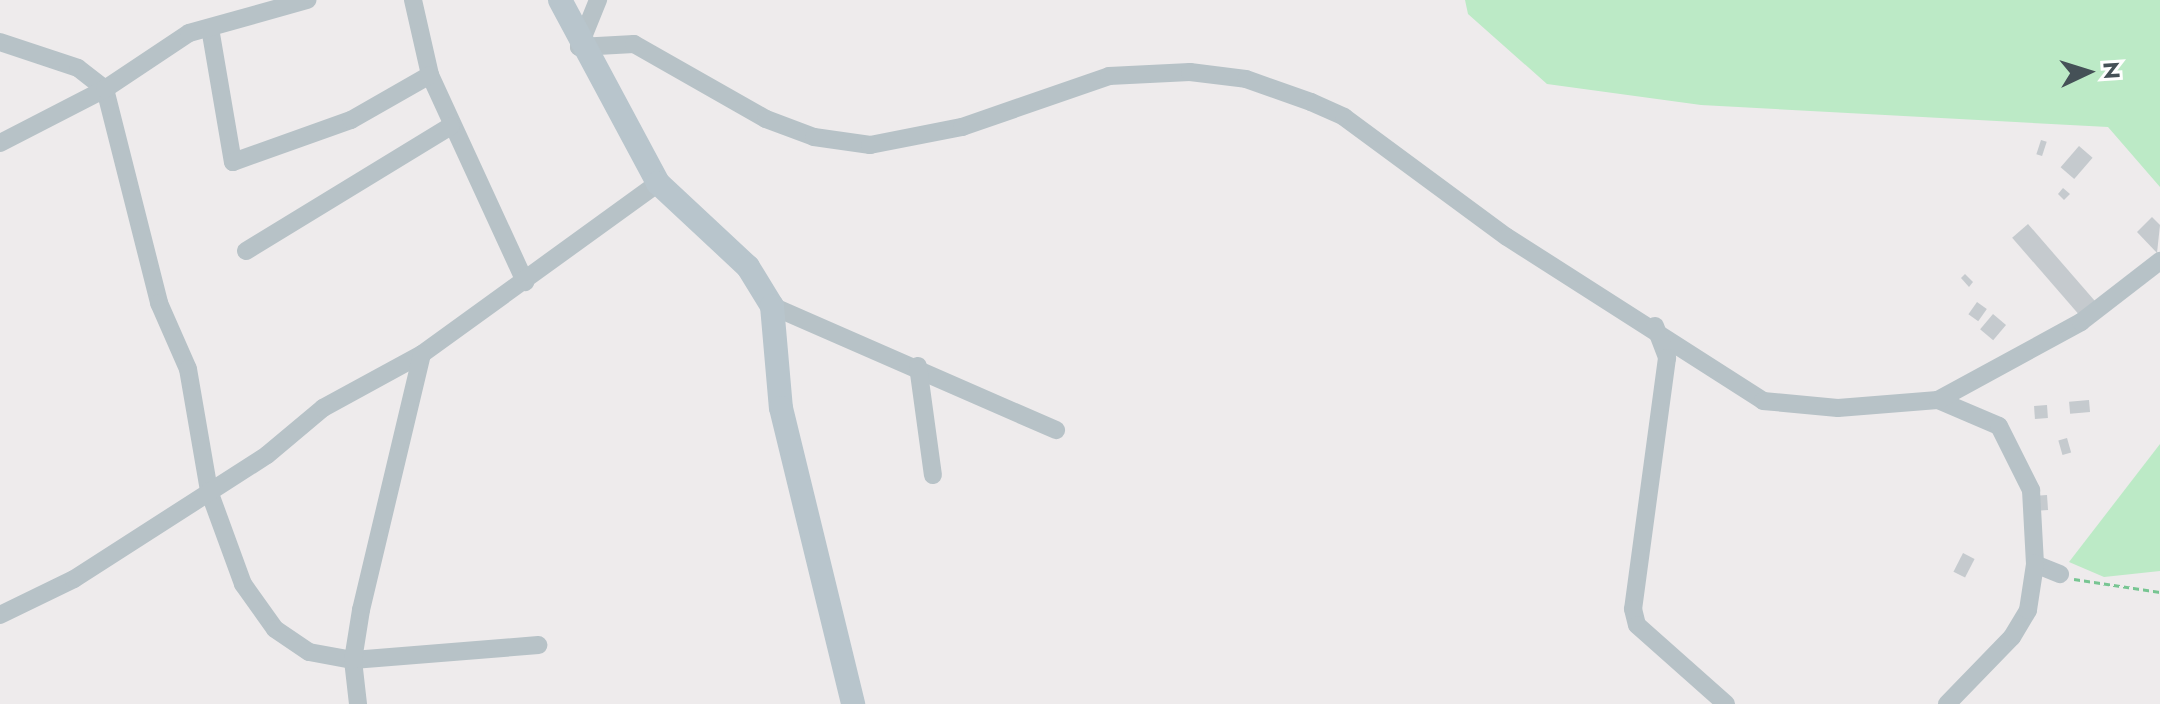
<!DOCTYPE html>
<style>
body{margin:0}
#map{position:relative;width:2160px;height:704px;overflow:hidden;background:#eeebec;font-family:Jost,sans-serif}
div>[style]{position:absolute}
.green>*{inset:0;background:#bceac6}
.building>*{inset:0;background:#c5cace;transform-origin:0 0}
.path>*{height:3px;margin-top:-1.5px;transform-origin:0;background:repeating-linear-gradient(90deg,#77c592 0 6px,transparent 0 10px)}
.street>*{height:18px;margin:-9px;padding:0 9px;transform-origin:9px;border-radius:9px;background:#b7c2c7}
.secondary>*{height:24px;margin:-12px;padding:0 12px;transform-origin:12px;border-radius:12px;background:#b8c5cc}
span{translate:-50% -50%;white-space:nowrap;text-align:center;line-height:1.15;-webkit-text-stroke:6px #fff;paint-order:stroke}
.north{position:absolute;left:2048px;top:32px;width:80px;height:80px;-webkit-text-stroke:6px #fff;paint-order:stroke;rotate:86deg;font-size:22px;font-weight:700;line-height:32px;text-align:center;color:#455157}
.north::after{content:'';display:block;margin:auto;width:28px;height:36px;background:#455157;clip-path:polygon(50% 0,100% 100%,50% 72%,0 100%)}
</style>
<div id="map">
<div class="green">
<i style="clip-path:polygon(1465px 0,2160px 0,2160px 187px,2108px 127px,1701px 105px,1547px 84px,1468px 14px)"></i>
<i style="clip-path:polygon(2160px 444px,2160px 571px,2104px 577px,2069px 562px)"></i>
</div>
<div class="building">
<i style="left:2041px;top:140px;width:6px;height:15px;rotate:18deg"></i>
<i style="left:2079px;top:146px;width:18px;height:28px;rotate:41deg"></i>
<i style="clip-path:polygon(2063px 188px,2070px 194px,2064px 200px,2058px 194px)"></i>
<i style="clip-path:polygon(2152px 217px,2160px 225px,2157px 253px,2137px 232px)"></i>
<i style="left:2028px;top:224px;width:103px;height:21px;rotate:49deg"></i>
<i style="clip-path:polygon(1965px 274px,1973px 282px,1969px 287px,1961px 278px)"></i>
<i style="left:1977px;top:302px;width:12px;height:15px;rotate:35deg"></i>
<i style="left:1993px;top:314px;width:17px;height:20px;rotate:40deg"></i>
<i style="left:2089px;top:400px;width:12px;height:20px;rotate:85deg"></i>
<i style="left:2047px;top:405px;width:13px;height:13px;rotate:86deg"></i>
<i style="left:2067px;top:438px;width:15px;height:9px;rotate:74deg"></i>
<i style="left:2047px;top:495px;width:15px;height:11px;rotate:86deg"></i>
<i style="left:1963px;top:553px;width:13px;height:21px;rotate:27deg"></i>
</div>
<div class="path">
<i style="left:2074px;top:579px;width:87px;rotate:8.6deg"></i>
</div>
<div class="street">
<i style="left:413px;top:0;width:77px;rotate:77.2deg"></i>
<i style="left:430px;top:75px;width:228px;rotate:65.3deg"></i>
<i style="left:210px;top:28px;width:136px;rotate:80.3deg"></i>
<i style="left:233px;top:162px;width:125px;rotate:-19.6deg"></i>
<i style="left:351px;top:120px;width:91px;rotate:-29.7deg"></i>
<i style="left:0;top:42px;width:82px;rotate:18.4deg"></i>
<i style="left:78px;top:68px;width:34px;rotate:38deg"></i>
<i style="left:105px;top:89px;width:221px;rotate:75.8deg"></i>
<i style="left:159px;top:303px;width:72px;rotate:66.3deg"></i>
<i style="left:188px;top:369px;width:124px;rotate:80.2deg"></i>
<i style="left:209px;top:491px;width:99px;rotate:69.9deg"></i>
<i style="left:243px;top:584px;width:55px;rotate:54.6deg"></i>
<i style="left:275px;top:629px;width:41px;rotate:34.1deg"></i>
<i style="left:309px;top:652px;width:45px;rotate:10.3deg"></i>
<i style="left:353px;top:660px;width:186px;rotate:-4.6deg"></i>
<i style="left:579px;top:47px;width:55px;rotate:-3.1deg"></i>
<i style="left:634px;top:44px;width:152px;rotate:29.6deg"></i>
<i style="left:766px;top:119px;width:51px;rotate:20.6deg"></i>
<i style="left:814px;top:137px;width:57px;rotate:8.1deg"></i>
<i style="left:870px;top:145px;width:94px;rotate:-11.1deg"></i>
<i style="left:962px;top:127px;width:156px;rotate:-19.1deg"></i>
<i style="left:1109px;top:76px;width:81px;rotate:-2.8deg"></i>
<i style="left:1190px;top:72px;width:56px;rotate:7.1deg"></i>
<i style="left:1246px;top:79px;width:69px;rotate:19.5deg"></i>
<i style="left:1311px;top:102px;width:36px;rotate:24deg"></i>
<i style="left:1344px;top:117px;width:202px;rotate:36.4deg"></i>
<i style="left:1507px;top:237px;width:304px;rotate:32.6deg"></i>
<i style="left:1763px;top:401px;width:75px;rotate:5.3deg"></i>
<i style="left:1838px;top:408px;width:100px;rotate:-4.6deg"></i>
<i style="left:1938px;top:400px;width:66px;rotate:23.1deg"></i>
<i style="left:1999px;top:426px;width:72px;rotate:63.4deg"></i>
<i style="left:2031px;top:490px;width:74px;rotate:86.9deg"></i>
<i style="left:2035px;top:564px;width:27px;rotate:22deg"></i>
<i style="left:579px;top:47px;width:51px;rotate:-68deg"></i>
<i style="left:0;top:143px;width:118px;rotate:-27.2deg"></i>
<i style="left:105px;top:89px;width:101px;rotate:-33.7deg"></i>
<i style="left:189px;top:33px;width:123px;rotate:-15.6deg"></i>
<i style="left:246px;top:251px;width:240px;rotate:-31.4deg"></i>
<i style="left:772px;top:306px;width:310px;rotate:23.6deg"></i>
<i style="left:1655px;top:326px;width:34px;rotate:69deg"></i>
<i style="left:1667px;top:358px;width:253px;rotate:97.7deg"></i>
<i style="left:1633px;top:609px;width:16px;rotate:76deg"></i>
<i style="left:1637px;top:625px;width:119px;rotate:41.6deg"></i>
<i style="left:918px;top:366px;width:110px;rotate:82.2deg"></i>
<i style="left:1938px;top:400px;width:163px;rotate:-28.6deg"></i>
<i style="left:2081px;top:322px;width:100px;rotate:-37.7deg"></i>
<i style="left:0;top:615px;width:82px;rotate:-25.9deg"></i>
<i style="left:74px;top:579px;width:229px;rotate:-32.7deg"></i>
<i style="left:267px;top:455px;width:73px;rotate:-40deg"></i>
<i style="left:323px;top:408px;width:113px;rotate:-28.6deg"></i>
<i style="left:422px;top:354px;width:291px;rotate:-35.9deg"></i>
<i style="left:358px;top:704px;width:44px;rotate:-96.5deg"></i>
<i style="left:353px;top:660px;width:51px;rotate:-80.9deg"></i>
<i style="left:361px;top:610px;width:263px;rotate:-76.6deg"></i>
<i style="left:1947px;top:704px;width:93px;rotate:-45.9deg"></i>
<i style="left:2012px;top:637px;width:31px;rotate:-59deg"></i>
<i style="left:2028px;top:610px;width:47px;rotate:-81.3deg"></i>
</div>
<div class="secondary">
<i style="left:560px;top:0;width:208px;rotate:61.8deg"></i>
<i style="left:658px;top:183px;width:123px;rotate:43deg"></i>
<i style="left:748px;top:267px;width:46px;rotate:58.4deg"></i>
<i style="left:772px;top:306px;width:102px;rotate:85deg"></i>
<i style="left:781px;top:408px;width:305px;rotate:76.3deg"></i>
</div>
<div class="north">N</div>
</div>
